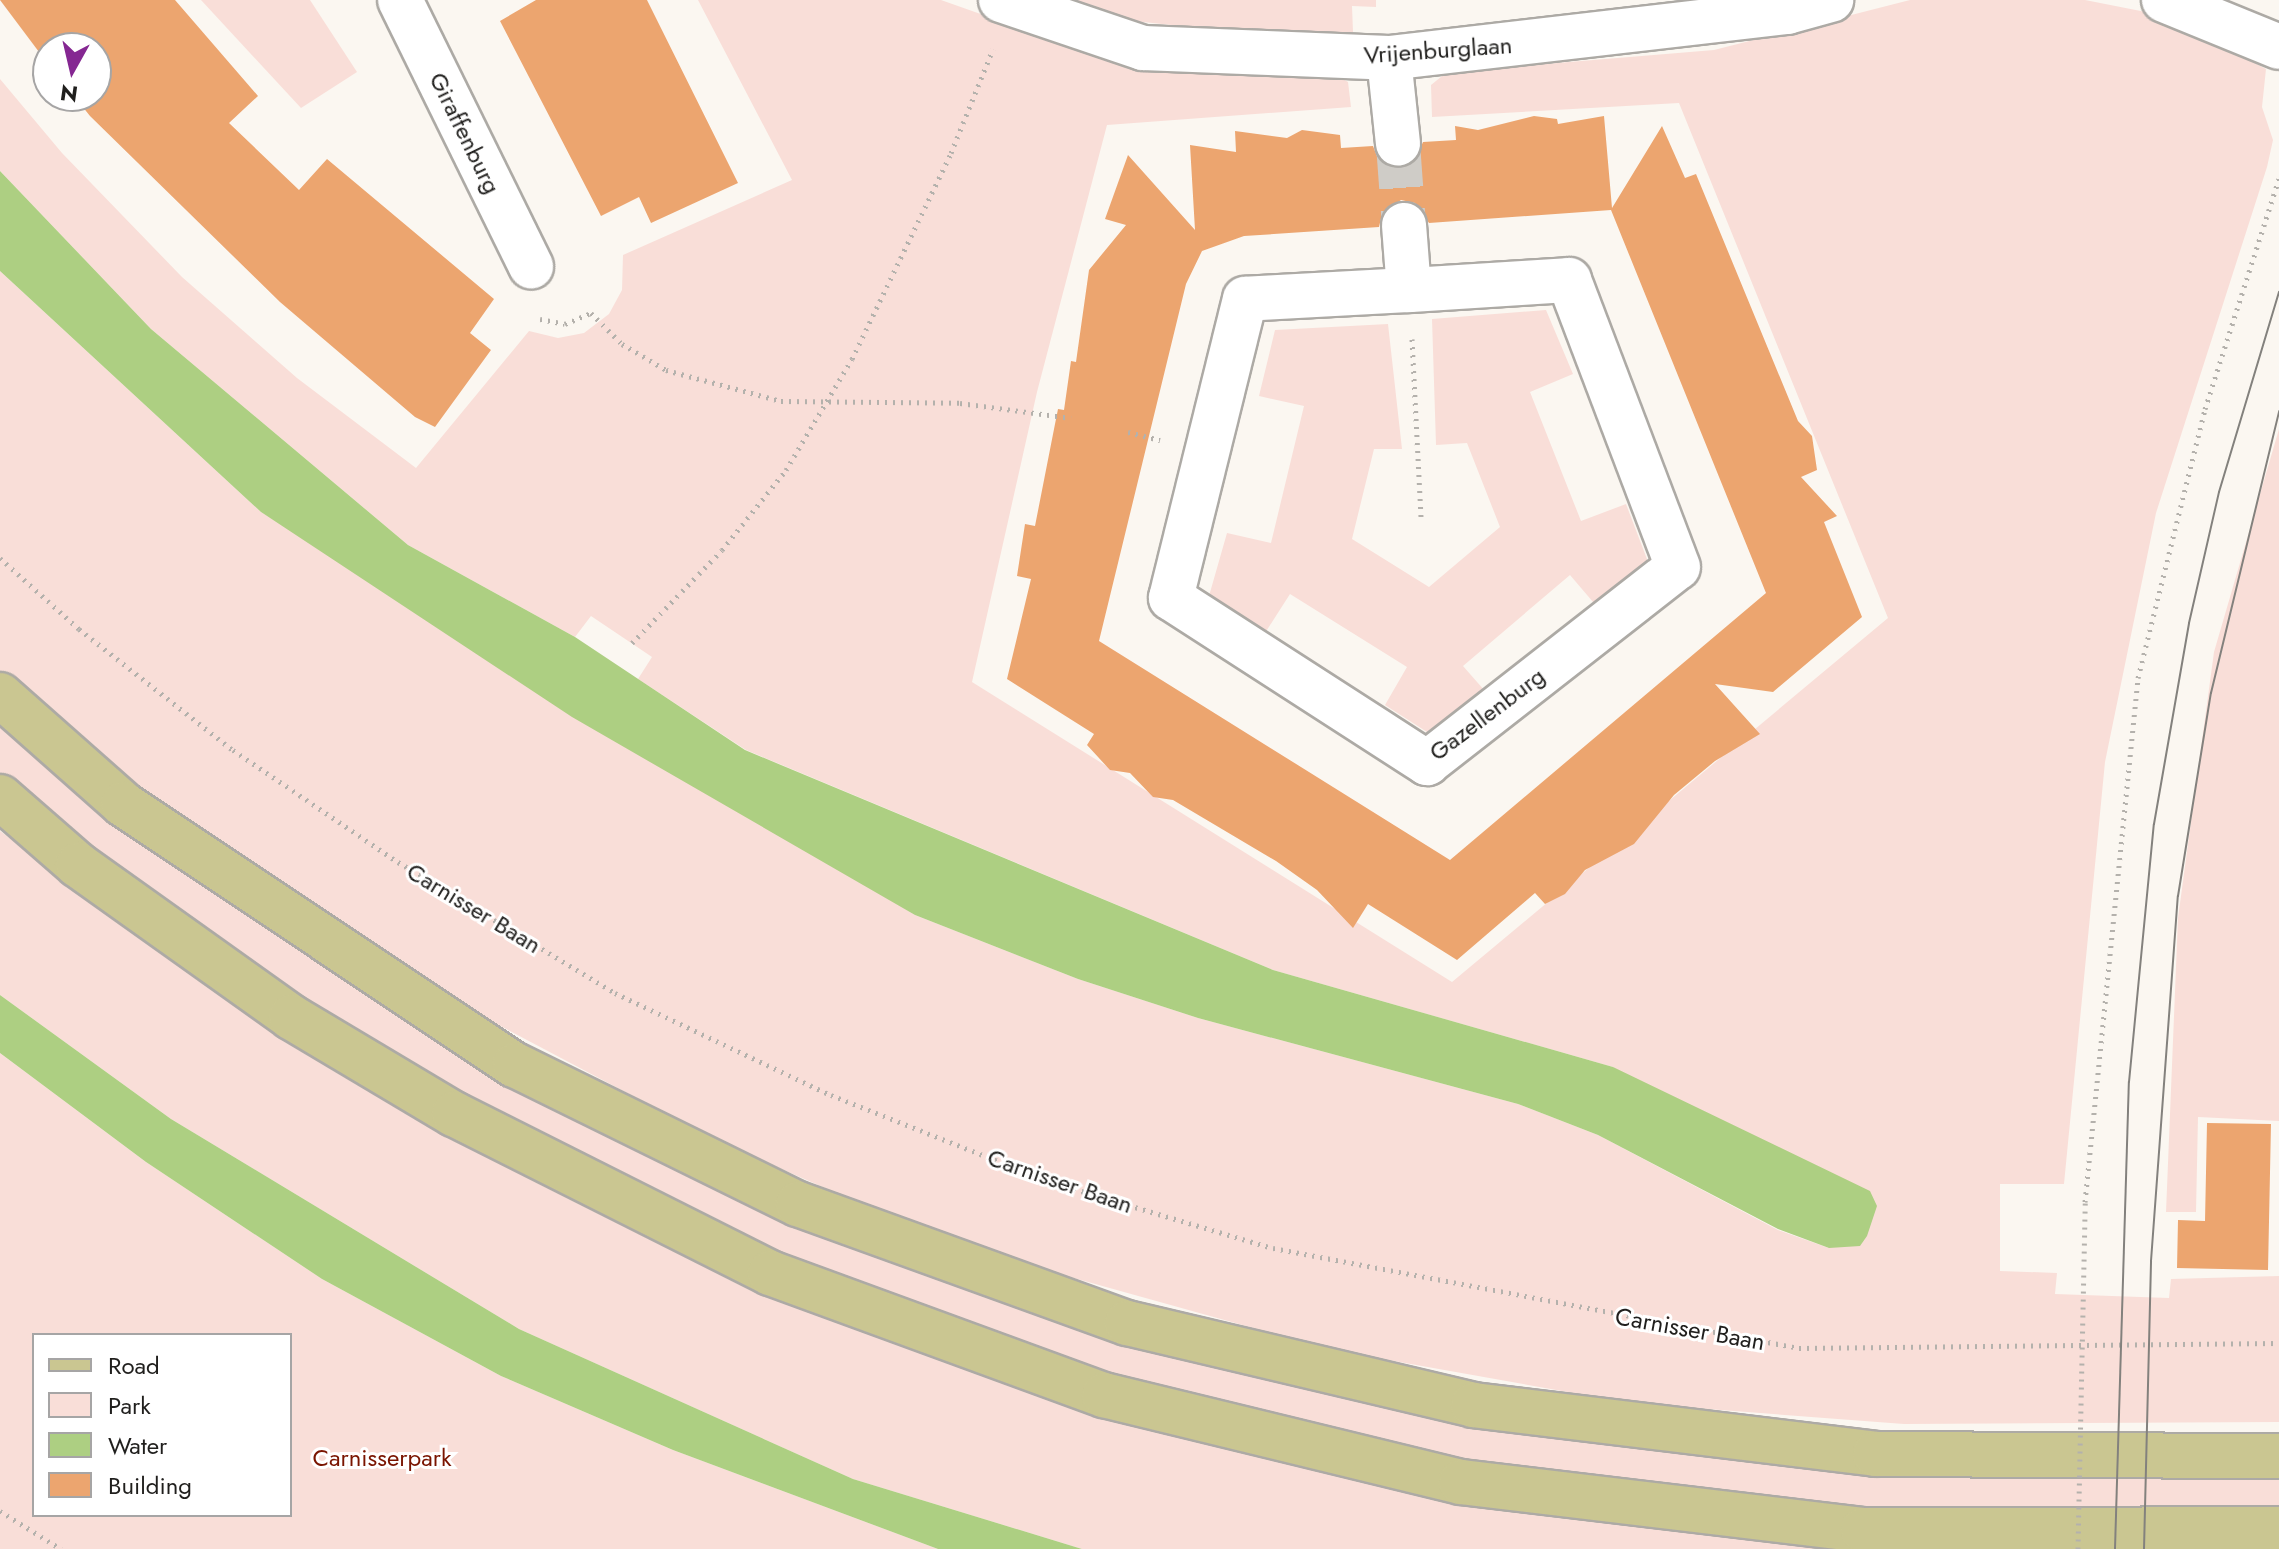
<!DOCTYPE html>
<style>
body{margin:0}
#map{position:relative;width:2279px;height:1549px;overflow:hidden;background:#fbf7f1;font-family:Jost,sans-serif}
div>[style]{position:absolute}
.green>*{inset:0;background:#f9ded8}
.water>*{inset:0;background:#adcf82}
.building>*{inset:0;background:#eca56f}
.minor-tunnel>*{height:44px;margin-top:-22px;transform-origin:0;background:repeating-linear-gradient(90deg,#cfccc7 0 44px,transparent 0 66px)}
.path>*{height:5px;margin-top:-2.5px;transform-origin:0;background:repeating-linear-gradient(90deg,#b4b1ac 0 2px,transparent 0 8px)}
.roads{filter:drop-shadow(2px 0 #adaaa5) drop-shadow(-2px 0 #adaaa5) drop-shadow(0 2px #adaaa5) drop-shadow(0 -2px #adaaa5)}
.minor>*{height:44px;margin:-22px;padding:0 22px;transform-origin:22px;border-radius:22px;background:#fff}
.major>*{height:44px;margin:-22px;padding:0 22px;transform-origin:22px;border-radius:22px;background:#cac691}
.tram>*{height:2px;margin:-1px;padding:0 1px;transform-origin:1px;border-radius:1px;background:#83817d}
.path-bridge>*{height:5px;margin-top:-2.5px;transform-origin:0;background:repeating-linear-gradient(90deg,#b4b1ac 0 2px,transparent 0 8px)}
span{translate:-50% -50%;white-space:nowrap;text-align:center;line-height:1.15;-webkit-text-stroke:6px #fff;paint-order:stroke}
.street-label{font-size:24px;color:#201f1d}
.park-label{font-size:24px;color:#7a1400}
.legend{position:absolute;left:32px;top:1333px;width:260px;height:184px;box-sizing:border-box;background:#fff;border:2px solid #a6a5a5;margin:0;padding:10px 14px;list-style:none;font-size:24px;color:#201f1d}
.legend li{display:flex;align-items:center;gap:16px;height:40px}
.legend b{width:40px;border:2px solid #a6a5a5}
.north{position:absolute;left:32px;top:32px;width:80px;height:80px;box-sizing:border-box;background:#fff;border:2px solid #a6a5a5;border-radius:50%;rotate:188deg;font-size:22px;font-weight:700;line-height:32px;text-align:center;color:#201f1d}
.north::after{content:'';display:block;margin:auto;width:28px;height:36px;background:#852792;clip-path:polygon(50% 0,100% 100%,50% 72%,0 100%)}
</style>
<div id="map">
<div class="green">
<i style="clip-path:polygon(201px 0,310px 0,357px 72px,301px 108px)"></i>
<i style="clip-path:polygon(698px 0,941px 0,1006px 23px,1325px 69px,1348px 82px,1351px 107px,1107px 125px,1037px 392px,972px 682px,1452px 982px,1888px 618px,1679px 103px,1432px 117px,1431px 85px,1447px 72px,1714px 50px,1910px 0,2085px 0,2166px 16px,2266px 69px,2262px 107px,2273px 140px,2267px 167px,2156px 513px,2105px 762px,2064px 1184px,2000px 1184px,2000px 1271px,2057px 1273px,2055px 1294px,2169px 1298px,2171px 1279px,2279px 1276px,2279px 1422px,1904px 1424px,1629px 1403px,1332px 1350px,1045px 1270px,864px 1205px,720px 1142px,440px 994px,141px 791px,0 675px,0 271px,261px 512px,915px 915px,1078px 979px,1198px 1018px,1518px 1104px,1598px 1135px,1778px 1230px,1829px 1248px,1613px 1067px,1273px 970px,746px 750px,638px 679px,652px 657px,591px 616px,575px 637px,408px 545px,151px 329px,0 171px,0 79px,62px 153px,182px 277px,297px 378px,416px 468px,529px 331px,558px 338px,584px 333px,609px 314px,622px 290px,623px 255px,792px 180px)"></i>
<i style="clip-path:polygon(1046px 0,1376px 0,1376px 7px,1352px 6px,1353px 32px,1273px 36px,1116px 19px)"></i>
<i style="clip-path:polygon(1546px 310px,1573px 374px,1530px 392px,1581px 521px,1626px 504px,1650px 567px,1599px 609px,1570px 575px,1463px 666px,1492px 699px,1441px 741px,1385px 705px,1407px 667px,1290px 594px,1265px 633px,1209px 596px,1227px 533px,1271px 543px,1304px 406px,1259px 396px,1275px 330px,1388px 324px,1402px 449px,1374px 449px,1352px 539px,1429px 587px,1500px 527px,1467px 443px,1436px 445px,1432px 319px)"></i>
<i style="clip-path:polygon(2279px 429px,2279px 1121px,2198px 1117px,2196px 1212px,2166px 1212px,2178px 918px,2214px 652px)"></i>
<i style="clip-path:polygon(0 719px,122px 822px,427px 1035px,697px 1176px,973px 1288px,1278px 1382px,1595px 1442px,2279px 1467px,2279px 1508px,1882px 1511px,1559px 1480px,1323px 1436px,963px 1332px,608px 1180px,266px 982px,0 782px)"></i>
<i style="clip-path:polygon(0 831px,243px 1009px,607px 1213px,1223px 1442px,2037px 1549px,1082px 1549px,853px 1479px,519px 1329px,171px 1119px,0 995px)"></i>
<i style="clip-path:polygon(evenodd,0 1053px,146px 1162px,322px 1279px,501px 1376px,673px 1450px,938px 1549px,0 1549px,0 1053px,34px 1335px,290px 1335px,290px 1515px,34px 1515px,34px 1335px)"></i>
</div>
<div class="water">
<i style="clip-path:polygon(0 171px,151px 329px,408px 545px,575px 637px,745px 750px,1273px 970px,1613px 1067px,1870px 1191px,1877px 1206px,1867px 1236px,1860px 1246px,1829px 1248px,1778px 1229px,1598px 1135px,1518px 1104px,1198px 1018px,1078px 979px,915px 915px,572px 717px,261px 512px,0 271px)"></i>
<i style="clip-path:polygon(0 995px,171px 1119px,519px 1329px,853px 1479px,1082px 1549px,938px 1549px,673px 1450px,501px 1376px,322px 1279px,146px 1162px,0 1053px)"></i>
</div>
<div class="building">
<i style="clip-path:polygon(0 0,175px 0,258px 96px,229px 123px,299px 190px,327px 159px,494px 299px,470px 333px,491px 350px,435px 427px,415px 417px,280px 302px,90px 116px,74px 96px,96px 96px,96px 48px,48px 48px,48px 64px)"></i>
<i style="clip-path:polygon(536px 0,647px 0,738px 183px,651px 223px,639px 197px,601px 216px,500px 21px)"></i>
<i style="clip-path:polygon(evenodd,1534px 116px,1557px 119px,1558px 124px,1604px 116px,1612px 208px,1662px 126px,1685px 178px,1696px 174px,1798px 421px,1812px 436px,1817px 470px,1801px 477px,1837px 516px,1824px 522px,1862px 617px,1773px 692px,1715px 684px,1760px 734px,1715px 761px,1674px 795px,1634px 844px,1585px 870px,1565px 894px,1545px 904px,1535px 893px,1457px 960px,1368px 904px,1353px 928px,1317px 890px,1276px 861px,1173px 800px,1153px 797px,1130px 773px,1110px 770px,1087px 745px,1094px 734px,1007px 679px,1031px 579px,1017px 576px,1025px 524px,1035px 526px,1055px 424px,1058px 409px,1064px 410px,1071px 361px,1076px 362px,1089px 270px,1126px 225px,1105px 219px,1128px 155px,1195px 230px,1190px 145px,1236px 152px,1235px 131px,1287px 138px,1302px 130px,1340px 135px,1341px 148px,1373px 146px,1378px 159px,1400px 169px,1413px 164px,1423px 142px,1456px 140px,1455px 126px,1478px 130px,1534px 116px,1401px 200px,1415px 203px,1429px 223px,1611px 210px,1766px 593px,1450px 860px,1099px 641px,1186px 284px,1202px 251px,1244px 236px,1379px 227px,1382px 214px,1401px 200px)"></i>
<i style="clip-path:polygon(2207px 1123px,2271px 1124px,2268px 1270px,2177px 1268px,2178px 1220px,2205px 1221px)"></i>
</div>
<div class="minor-tunnel">
<i style="left:1398px;top:144px;width:81px;rotate:85.8deg"></i>
</div>
<div class="path">
<i style="left:540px;top:319px;width:25px;rotate:11deg"></i>
<i style="left:565px;top:324px;width:28px;rotate:-23deg"></i>
<i style="left:591px;top:313px;width:44px;rotate:45deg"></i>
<i style="left:622px;top:344px;width:51px;rotate:30.6deg"></i>
<i style="left:666px;top:370px;width:119px;rotate:15.1deg"></i>
<i style="left:781px;top:401px;width:179px;rotate:0.6deg"></i>
<i style="left:960px;top:403px;width:112px;rotate:7.7deg"></i>
<i style="left:1412px;top:339px;width:179px;rotate:87.1deg"></i>
<i style="left:1128px;top:432px;width:33px;rotate:14deg"></i>
<i style="left:0;top:558px;width:106px;rotate:41.9deg"></i>
<i style="left:79px;top:629px;width:196px;rotate:38.2deg"></i>
<i style="left:233px;top:750px;width:199px;rotate:34.2deg"></i>
<i style="left:398px;top:862px;width:253px;rotate:31.1deg"></i>
<i style="left:615px;top:993px;width:239px;rotate:25.3deg"></i>
<i style="left:831px;top:1095px;width:237px;rotate:21.6deg"></i>
<i style="left:1051px;top:1182px;width:232px;rotate:16.6deg"></i>
<i style="left:1273px;top:1248px;width:535px;rotate:10.76deg"></i>
<i style="left:1799px;top:1348px;width:480px;rotate:-0.6deg"></i>
<i style="left:632px;top:643px;width:129px;rotate:-45.9deg"></i>
<i style="left:722px;top:550px;width:102px;rotate:-51.3deg"></i>
<i style="left:786px;top:470px;width:129px;rotate:-59.3deg"></i>
<i style="left:852px;top:359px;width:229px;rotate:-64.3deg"></i>
<i style="left:951px;top:153px;width:112px;rotate:-68deg"></i>
<i style="left:2085px;top:1202px;width:527px;rotate:-84.22deg"></i>
<i style="left:2138px;top:678px;width:277px;rotate:-76deg"></i>
<i style="left:2205px;top:409px;width:242px;rotate:-72.2deg"></i>
<i style="left:0;top:1511px;width:72px;rotate:31.9deg"></i>
</div>
<div class="roads">
<div class="minor">
<i style="left:400px;top:0;width:297px;rotate:63.8deg"></i>
<i style="left:1001px;top:0;width:150px;rotate:18.7deg"></i>
<i style="left:1143px;top:48px;width:246px;rotate:2.3deg"></i>
<i style="left:1389px;top:58px;width:401px;rotate:-6.6deg"></i>
<i style="left:1787px;top:12px;width:46px;rotate:-15.3deg"></i>
<i style="left:2164px;top:0;width:124px;rotate:22.2deg"></i>
<i style="left:1389px;top:58px;width:86px;rotate:84deg"></i>
<i style="left:1404px;top:225px;width:65px;rotate:85.6deg"></i>
<i style="left:1409px;top:290px;width:164px;rotate:176.9deg"></i>
<i style="left:1245px;top:299px;width:308px;rotate:103.9deg"></i>
<i style="left:1171px;top:598px;width:305px;rotate:32.8deg"></i>
<i style="left:1427px;top:763px;width:318px;rotate:-38deg"></i>
<i style="left:1678px;top:567px;width:307px;rotate:-110.8deg"></i>
<i style="left:1569px;top:280px;width:160px;rotate:176.4deg"></i>
</div>
<div class="major">
<i style="left:0;top:695px;width:164px;rotate:41.5deg"></i>
<i style="left:123px;top:804px;width:471px;rotate:33.7deg"></i>
<i style="left:515px;top:1065px;width:315px;rotate:26.2deg"></i>
<i style="left:798px;top:1204px;width:350px;rotate:19.9deg"></i>
<i style="left:1127px;top:1323px;width:356px;rotate:13.3deg"></i>
<i style="left:1473px;top:1405px;width:405px;rotate:6.9deg"></i>
<i style="left:1875px;top:1454px;width:404px;rotate:0.3deg"></i>
<i style="left:0;top:797px;width:103px;rotate:41.1deg"></i>
<i style="left:78px;top:865px;width:262px;rotate:35.5deg"></i>
<i style="left:291px;top:1017px;width:190px;rotate:30.8deg"></i>
<i style="left:454px;top:1114px;width:354px;rotate:26.7deg"></i>
<i style="left:770px;top:1273px;width:356px;rotate:20.1deg"></i>
<i style="left:1104px;top:1395px;width:367px;rotate:13.7deg"></i>
<i style="left:1461px;top:1482px;width:405px;rotate:6.8deg"></i>
<i style="left:1863px;top:1530px;width:416px;rotate:-0.1deg"></i>
</div>
</div>
<div class="tram">
<i style="left:2115px;top:1549px;width:467px;rotate:-88.3deg"></i>
<i style="left:2129px;top:1082px;width:259px;rotate:-84.5deg"></i>
<i style="left:2154px;top:824px;width:204px;rotate:-80.1deg"></i>
<i style="left:2189px;top:623px;width:134px;rotate:-77.1deg"></i>
<i style="left:2219px;top:492px;width:209px;rotate:-73.3deg"></i>
<i style="left:2144px;top:1549px;width:288px;rotate:-88.6deg"></i>
<i style="left:2151px;top:1261px;width:366px;rotate:-85.8deg"></i>
<i style="left:2178px;top:896px;width:206px;rotate:-80.8deg"></i>
<i style="left:2211px;top:693px;width:290px;rotate:-76.4deg"></i>
</div>
<div class="path-bridge">
<i style="left:2078px;top:1549px;width:347px;rotate:-88.8deg"></i>
</div>
<div class="street-label">
<span style="left:1438px;top:50px;rotate:-4deg">Vrijenburglaan</span>
<span style="left:465px;top:133px;rotate:64deg">Giraffenburg</span>
<span style="left:1487px;top:714px;rotate:-37deg">Gazellenburg</span>
<span style="left:474px;top:908px;rotate:31deg">Carnisser Baan</span>
<span style="left:1060px;top:1181px;rotate:19deg">Carnisser Baan</span>
<span style="left:1690px;top:1329px;rotate:10deg">Carnisser Baan</span>
</div>
<div class="park-label">
<span style="left:382px;top:1458px">Carnisserpark</span>
</div>
<ul class="legend">
<li><b style="height:10px;background:#cac691"></b>Road</li>
<li><b style="height:22px;background:#f9ded8"></b>Park</li>
<li><b style="height:22px;background:#adcf82"></b>Water</li>
<li><b style="height:22px;background:#eca56f"></b>Building</li>
</ul>
<div class="north">N</div>
</div>
